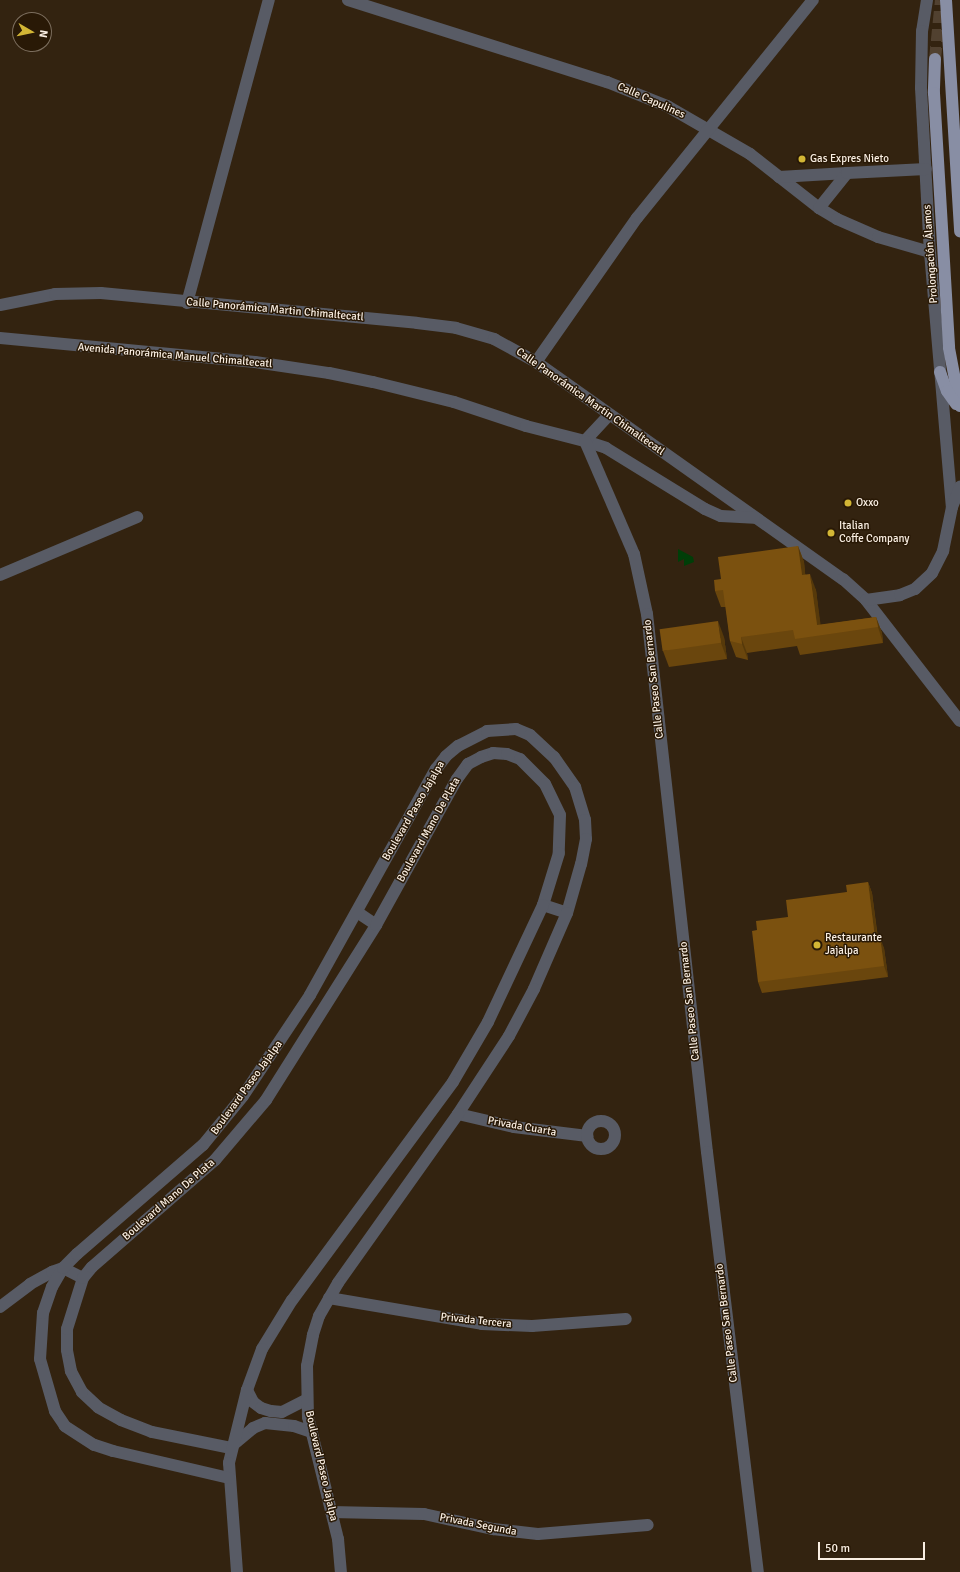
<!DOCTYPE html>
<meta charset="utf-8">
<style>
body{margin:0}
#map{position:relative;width:960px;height:1572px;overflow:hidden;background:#332310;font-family:Signika,sans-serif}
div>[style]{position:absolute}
.green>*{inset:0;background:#003e08}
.primary-tunnel>*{height:12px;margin-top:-6px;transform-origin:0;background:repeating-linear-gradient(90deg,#514130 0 12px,transparent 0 18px)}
.minor>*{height:12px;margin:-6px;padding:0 6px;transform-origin:6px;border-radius:6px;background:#585b65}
.minor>.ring{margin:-6px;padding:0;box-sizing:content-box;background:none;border:12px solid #585b65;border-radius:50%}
.primary>*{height:12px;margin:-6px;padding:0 6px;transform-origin:6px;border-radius:6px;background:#888ea4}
.wall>*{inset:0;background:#6a460d}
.shaded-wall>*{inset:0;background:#56390a}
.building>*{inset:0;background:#7b510f;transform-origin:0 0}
.dots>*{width:11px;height:11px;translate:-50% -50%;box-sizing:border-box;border:2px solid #291906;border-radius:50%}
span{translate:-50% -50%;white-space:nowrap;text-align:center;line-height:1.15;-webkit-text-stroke:3px #291906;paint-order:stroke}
.street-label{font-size:11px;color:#f9eee2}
.poi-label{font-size:11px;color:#f9eee2}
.left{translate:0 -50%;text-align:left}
.north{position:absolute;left:12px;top:12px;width:40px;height:40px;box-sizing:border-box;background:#291906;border:1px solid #7c6e5e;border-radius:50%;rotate:99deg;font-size:11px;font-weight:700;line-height:16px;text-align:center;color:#f9eee2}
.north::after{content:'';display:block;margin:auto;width:14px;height:18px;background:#d3b635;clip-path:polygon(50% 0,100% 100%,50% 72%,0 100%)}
.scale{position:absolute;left:818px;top:1542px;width:107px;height:18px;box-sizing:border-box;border:2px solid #f9eee2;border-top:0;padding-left:5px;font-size:12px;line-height:14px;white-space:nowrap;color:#f9eee2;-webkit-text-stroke:3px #291906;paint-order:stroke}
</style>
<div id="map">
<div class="green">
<i style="clip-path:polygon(678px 549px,693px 557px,694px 562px,684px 566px,684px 559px,678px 562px)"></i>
</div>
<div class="primary-tunnel">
<i style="left:935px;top:59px;width:59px;rotate:-84.2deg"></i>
</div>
<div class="minor">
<i style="left:348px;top:0;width:272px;rotate:17.6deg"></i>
<i style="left:607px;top:82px;width:65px;rotate:21.8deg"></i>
<i style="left:667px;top:106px;width:96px;rotate:30deg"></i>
<i style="left:750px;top:154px;width:88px;rotate:38deg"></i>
<i style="left:819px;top:208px;width:21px;rotate:31deg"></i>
<i style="left:837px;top:219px;width:45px;rotate:23.7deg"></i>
<i style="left:878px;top:237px;width:54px;rotate:16.1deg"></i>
<i style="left:927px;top:0;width:31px;rotate:99deg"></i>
<i style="left:922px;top:31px;width:57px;rotate:91deg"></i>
<i style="left:921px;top:88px;width:164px;rotate:86.9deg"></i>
<i style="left:930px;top:252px;width:256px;rotate:85.1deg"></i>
<i style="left:779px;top:177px;width:68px;rotate:-3.4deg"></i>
<i style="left:819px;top:208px;width:45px;rotate:-51.3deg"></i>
<i style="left:847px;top:173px;width:79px;rotate:-2.9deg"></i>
<i style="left:187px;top:303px;width:314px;rotate:-74.9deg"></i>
<i style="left:0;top:305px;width:56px;rotate:-11.3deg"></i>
<i style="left:55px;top:294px;width:46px;rotate:-1.2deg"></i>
<i style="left:101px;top:293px;width:317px;rotate:5.4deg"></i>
<i style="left:417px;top:323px;width:39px;rotate:7deg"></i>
<i style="left:456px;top:328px;width:40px;rotate:16deg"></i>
<i style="left:494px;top:339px;width:48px;rotate:28.7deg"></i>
<i style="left:536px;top:362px;width:376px;rotate:35.3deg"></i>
<i style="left:843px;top:579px;width:31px;rotate:42deg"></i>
<i style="left:866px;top:600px;width:153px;rotate:52.2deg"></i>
<i style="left:0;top:338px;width:256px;rotate:5.4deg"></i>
<i style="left:255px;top:362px;width:75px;rotate:8.5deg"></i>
<i style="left:329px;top:373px;width:45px;rotate:11.6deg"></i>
<i style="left:373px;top:382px;width:83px;rotate:13.9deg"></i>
<i style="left:454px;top:402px;width:76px;rotate:18.4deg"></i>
<i style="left:526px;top:426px;width:61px;rotate:14.3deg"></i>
<i style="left:585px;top:441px;width:22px;rotate:18deg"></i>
<i style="left:606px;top:448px;width:116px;rotate:31.6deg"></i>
<i style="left:705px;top:509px;width:17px;rotate:24deg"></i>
<i style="left:721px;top:516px;width:33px;rotate:3deg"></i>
<i style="left:536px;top:362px;width:176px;rotate:-55deg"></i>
<i style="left:637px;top:218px;width:280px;rotate:-51.1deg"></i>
<i style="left:609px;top:415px;width:35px;rotate:133deg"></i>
<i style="left:585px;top:441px;width:123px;rotate:66.6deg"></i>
<i style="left:634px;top:554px;width:61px;rotate:77.8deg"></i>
<i style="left:647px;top:614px;width:541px;rotate:83.64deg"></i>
<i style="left:707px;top:1152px;width:423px;rotate:83.1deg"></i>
<i style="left:0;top:575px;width:149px;rotate:-22.9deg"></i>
<i style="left:866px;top:600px;width:34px;rotate:-8deg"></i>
<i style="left:900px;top:595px;width:16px;rotate:-22deg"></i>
<i style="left:915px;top:589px;width:23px;rotate:-43deg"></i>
<i style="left:932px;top:573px;width:25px;rotate:-63deg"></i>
<i style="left:943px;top:551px;width:45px;rotate:-78.4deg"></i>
<i style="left:952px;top:507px;width:22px;rotate:-68deg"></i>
<i style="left:543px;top:905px;width:25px;rotate:18deg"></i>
<i style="left:357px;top:912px;width:23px;rotate:34deg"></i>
<i style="left:458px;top:1114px;width:57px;rotate:13.1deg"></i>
<i style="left:514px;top:1127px;width:74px;rotate:7deg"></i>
<i class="ring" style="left:587px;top:1121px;width:16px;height:16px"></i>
<i style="left:329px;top:1298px;width:155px;rotate:9.6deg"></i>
<i style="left:482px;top:1324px;width:50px;rotate:2.3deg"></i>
<i style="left:532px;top:1326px;width:94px;rotate:-4.3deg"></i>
<i style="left:0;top:1307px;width:38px;rotate:-37deg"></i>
<i style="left:30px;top:1284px;width:25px;rotate:-29deg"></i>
<i style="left:52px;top:1272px;width:12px;rotate:-20deg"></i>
<i style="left:63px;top:1268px;width:22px;rotate:27deg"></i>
<i style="left:247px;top:1390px;width:13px;rotate:63deg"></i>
<i style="left:253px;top:1402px;width:10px;rotate:37deg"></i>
<i style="left:261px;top:1408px;width:10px;rotate:17deg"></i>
<i style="left:271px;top:1411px;width:11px;rotate:5deg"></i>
<i style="left:282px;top:1412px;width:27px;rotate:-27deg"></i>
<i style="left:233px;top:1445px;width:26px;rotate:-40deg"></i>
<i style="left:253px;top:1428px;width:13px;rotate:-23deg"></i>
<i style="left:265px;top:1423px;width:29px;rotate:6deg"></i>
<i style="left:294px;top:1426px;width:18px;rotate:19deg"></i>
<i style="left:231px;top:1448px;width:81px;rotate:-168.6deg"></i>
<i style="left:152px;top:1432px;width:33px;rotate:-159deg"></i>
<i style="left:121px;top:1420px;width:26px;rotate:-151deg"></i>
<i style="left:98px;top:1407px;width:22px;rotate:-137deg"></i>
<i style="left:82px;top:1392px;width:24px;rotate:-118deg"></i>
<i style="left:71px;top:1371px;width:21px;rotate:-101deg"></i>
<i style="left:67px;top:1350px;width:21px;rotate:-90deg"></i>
<i style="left:67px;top:1329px;width:53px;rotate:-72.6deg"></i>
<i style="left:83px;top:1278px;width:14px;rotate:-51deg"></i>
<i style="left:92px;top:1267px;width:163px;rotate:-41deg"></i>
<i style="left:215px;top:1160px;width:79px;rotate:-49.6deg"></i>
<i style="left:266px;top:1100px;width:207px;rotate:-57.8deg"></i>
<i style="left:376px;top:925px;width:167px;rotate:-61deg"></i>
<i style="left:457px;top:779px;width:19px;rotate:-54deg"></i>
<i style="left:468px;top:764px;width:15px;rotate:-28deg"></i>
<i style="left:481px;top:757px;width:13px;rotate:-18deg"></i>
<i style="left:493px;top:753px;width:14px;rotate:4deg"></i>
<i style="left:507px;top:754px;width:14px;rotate:21deg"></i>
<i style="left:520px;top:759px;width:35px;rotate:45deg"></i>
<i style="left:545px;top:784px;width:34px;rotate:64deg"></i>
<i style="left:560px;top:815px;width:38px;rotate:92deg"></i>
<i style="left:559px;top:853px;width:54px;rotate:107.1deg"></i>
<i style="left:543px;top:905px;width:129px;rotate:115.2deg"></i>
<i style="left:488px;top:1022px;width:69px;rotate:120.3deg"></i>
<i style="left:453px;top:1082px;width:271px;rotate:126.4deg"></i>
<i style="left:292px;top:1300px;width:57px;rotate:121.5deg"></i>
<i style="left:262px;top:1349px;width:44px;rotate:110.1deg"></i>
<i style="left:247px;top:1390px;width:75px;rotate:103.9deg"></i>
<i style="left:229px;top:1463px;width:109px;rotate:85.8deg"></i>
<i style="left:229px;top:1478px;width:119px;rotate:-166.9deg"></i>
<i style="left:113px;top:1451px;width:20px;rotate:-162deg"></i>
<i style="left:94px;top:1445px;width:35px;rotate:-147deg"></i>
<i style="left:65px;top:1426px;width:18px;rotate:-124deg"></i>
<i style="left:55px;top:1411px;width:54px;rotate:-106.1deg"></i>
<i style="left:40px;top:1359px;width:46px;rotate:-86.3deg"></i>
<i style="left:43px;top:1313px;width:28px;rotate:-71deg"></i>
<i style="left:52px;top:1287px;width:22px;rotate:-60deg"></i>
<i style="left:63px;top:1268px;width:20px;rotate:-45deg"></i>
<i style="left:77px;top:1254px;width:167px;rotate:-40.9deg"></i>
<i style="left:203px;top:1145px;width:63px;rotate:-50.8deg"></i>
<i style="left:243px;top:1096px;width:121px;rotate:-56.4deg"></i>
<i style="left:310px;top:995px;width:259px;rotate:-60.9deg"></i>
<i style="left:436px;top:769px;width:16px;rotate:-52deg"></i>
<i style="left:446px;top:756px;width:16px;rotate:-40deg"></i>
<i style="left:458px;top:746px;width:33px;rotate:-27deg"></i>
<i style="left:487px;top:731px;width:29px;rotate:-4deg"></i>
<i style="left:516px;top:729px;width:15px;rotate:23deg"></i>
<i style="left:530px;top:735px;width:33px;rotate:43deg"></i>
<i style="left:554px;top:757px;width:37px;rotate:55deg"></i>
<i style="left:575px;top:787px;width:34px;rotate:73deg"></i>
<i style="left:585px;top:820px;width:19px;rotate:87deg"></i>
<i style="left:586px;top:839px;width:25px;rotate:101deg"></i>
<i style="left:581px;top:864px;width:51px;rotate:105.9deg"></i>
<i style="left:567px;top:913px;width:83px;rotate:113.5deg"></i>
<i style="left:534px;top:989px;width:53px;rotate:118deg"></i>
<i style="left:509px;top:1036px;width:93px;rotate:123.2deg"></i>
<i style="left:458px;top:1114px;width:207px;rotate:125.4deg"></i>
<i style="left:338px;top:1283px;width:38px;rotate:120deg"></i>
<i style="left:319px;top:1316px;width:20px;rotate:108deg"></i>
<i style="left:313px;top:1335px;width:32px;rotate:101deg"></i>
<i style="left:307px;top:1366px;width:51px;rotate:88.9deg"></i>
<i style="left:308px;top:1417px;width:126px;rotate:76.2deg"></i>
<i style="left:338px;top:1539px;width:33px;rotate:85deg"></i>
<i style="left:331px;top:1512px;width:93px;rotate:1.2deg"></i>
<i style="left:424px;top:1514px;width:71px;rotate:12.3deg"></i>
<i style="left:493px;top:1529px;width:45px;rotate:6.3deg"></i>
<i style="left:538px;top:1534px;width:110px;rotate:-4.7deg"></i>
</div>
<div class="primary">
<i style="left:946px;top:0;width:232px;rotate:86.5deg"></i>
<i style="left:935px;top:59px;width:34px;rotate:92deg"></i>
<i style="left:934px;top:93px;width:255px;rotate:86.6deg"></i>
<i style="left:949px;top:348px;width:59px;rotate:79.3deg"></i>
<i style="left:940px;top:372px;width:20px;rotate:70deg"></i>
<i style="left:947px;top:391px;width:16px;rotate:55deg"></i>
</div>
<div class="wall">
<i style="clip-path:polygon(798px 546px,804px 562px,805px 574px,816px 590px,820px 625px,876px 617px,882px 633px,883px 643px,800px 655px,797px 646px,747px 653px,748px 660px,736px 657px,730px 641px,726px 607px,721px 607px,715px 591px,721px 579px)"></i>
<i style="clip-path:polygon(724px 637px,727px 659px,669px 667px,663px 651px)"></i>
<i style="clip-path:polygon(868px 882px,872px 893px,878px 938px,884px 948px,888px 977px,762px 993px,758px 982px,757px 930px,847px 892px)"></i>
</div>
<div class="shaded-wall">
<i style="clip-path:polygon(798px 546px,804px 562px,807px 591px,802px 575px)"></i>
<i style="clip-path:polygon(810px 574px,816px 590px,822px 635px,817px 625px)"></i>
<i style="clip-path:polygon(876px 617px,882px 633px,883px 643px,878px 627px)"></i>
<i style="clip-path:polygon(718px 621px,724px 637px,727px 659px,721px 643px)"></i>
<i style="clip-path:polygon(741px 637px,747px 653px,748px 660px,742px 644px)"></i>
<i style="clip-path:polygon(868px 882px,872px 893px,879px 949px,875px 938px)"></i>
<i style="clip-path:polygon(880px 937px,884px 948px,888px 977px,884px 966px)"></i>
</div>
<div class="building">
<i style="clip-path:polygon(798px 546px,802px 575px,810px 574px,817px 625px,876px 617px,878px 627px,795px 639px,793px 630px,741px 637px,742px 644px,730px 641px,723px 590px,715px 591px,714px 580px,721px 579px,718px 557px)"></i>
<i style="left:718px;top:621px;width:22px;height:59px;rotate:82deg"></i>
<i style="clip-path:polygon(868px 882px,875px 938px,880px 937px,884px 966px,758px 982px,752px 931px,757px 930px,756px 921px,788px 917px,786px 900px,847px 892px,846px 885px)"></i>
</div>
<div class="dots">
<i style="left:802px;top:159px;background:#d3b635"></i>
<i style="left:848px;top:503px;background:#d3b635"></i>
<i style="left:831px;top:533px;background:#d3b635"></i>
<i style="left:817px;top:945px;background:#d3b635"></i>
</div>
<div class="street-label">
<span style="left:651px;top:101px;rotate:24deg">Calle Capulines</span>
<span style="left:931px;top:254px;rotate:-94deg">Prolongación Álamos</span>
<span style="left:275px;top:310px;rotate:5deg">Calle Panorámica Martin Chimaltecatl</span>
<span style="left:175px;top:356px;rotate:5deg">Avenida Panorámica Manuel Chimaltecatl</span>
<span style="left:590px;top:402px;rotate:35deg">Calle Panorámica Martin Chimaltecatl</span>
<span style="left:654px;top:679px;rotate:-96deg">Calle Paseo San Bernardo</span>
<span style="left:414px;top:811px;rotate:-60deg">Boulevard Paseo Jajalpa</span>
<span style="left:429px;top:830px;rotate:-61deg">Boulevard Mano De Plata</span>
<span style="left:690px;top:1001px;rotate:-96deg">Calle Paseo San Bernardo</span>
<span style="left:247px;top:1088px;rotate:-54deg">Boulevard Paseo Jajalpa</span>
<span style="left:522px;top:1127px;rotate:10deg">Privada Cuarta</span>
<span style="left:169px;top:1200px;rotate:-41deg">Boulevard Mano De Plata</span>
<span style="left:476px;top:1321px;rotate:6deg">Privada Tercera</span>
<span style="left:727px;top:1323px;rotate:-97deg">Calle Paseo San Bernardo</span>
<span style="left:321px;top:1466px;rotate:77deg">Boulevard Paseo Jajalpa</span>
<span style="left:478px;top:1525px;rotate:11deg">Privada Segunda</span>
</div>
<div class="poi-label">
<span class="left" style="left:810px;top:159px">Gas Expres Nieto</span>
<span class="left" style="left:856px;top:503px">Oxxo</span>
<span class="left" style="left:839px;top:533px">Italian<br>Coffe Company</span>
<span class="left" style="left:825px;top:945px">Restaurante<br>Jajalpa</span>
</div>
<div class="north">N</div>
<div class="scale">50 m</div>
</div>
